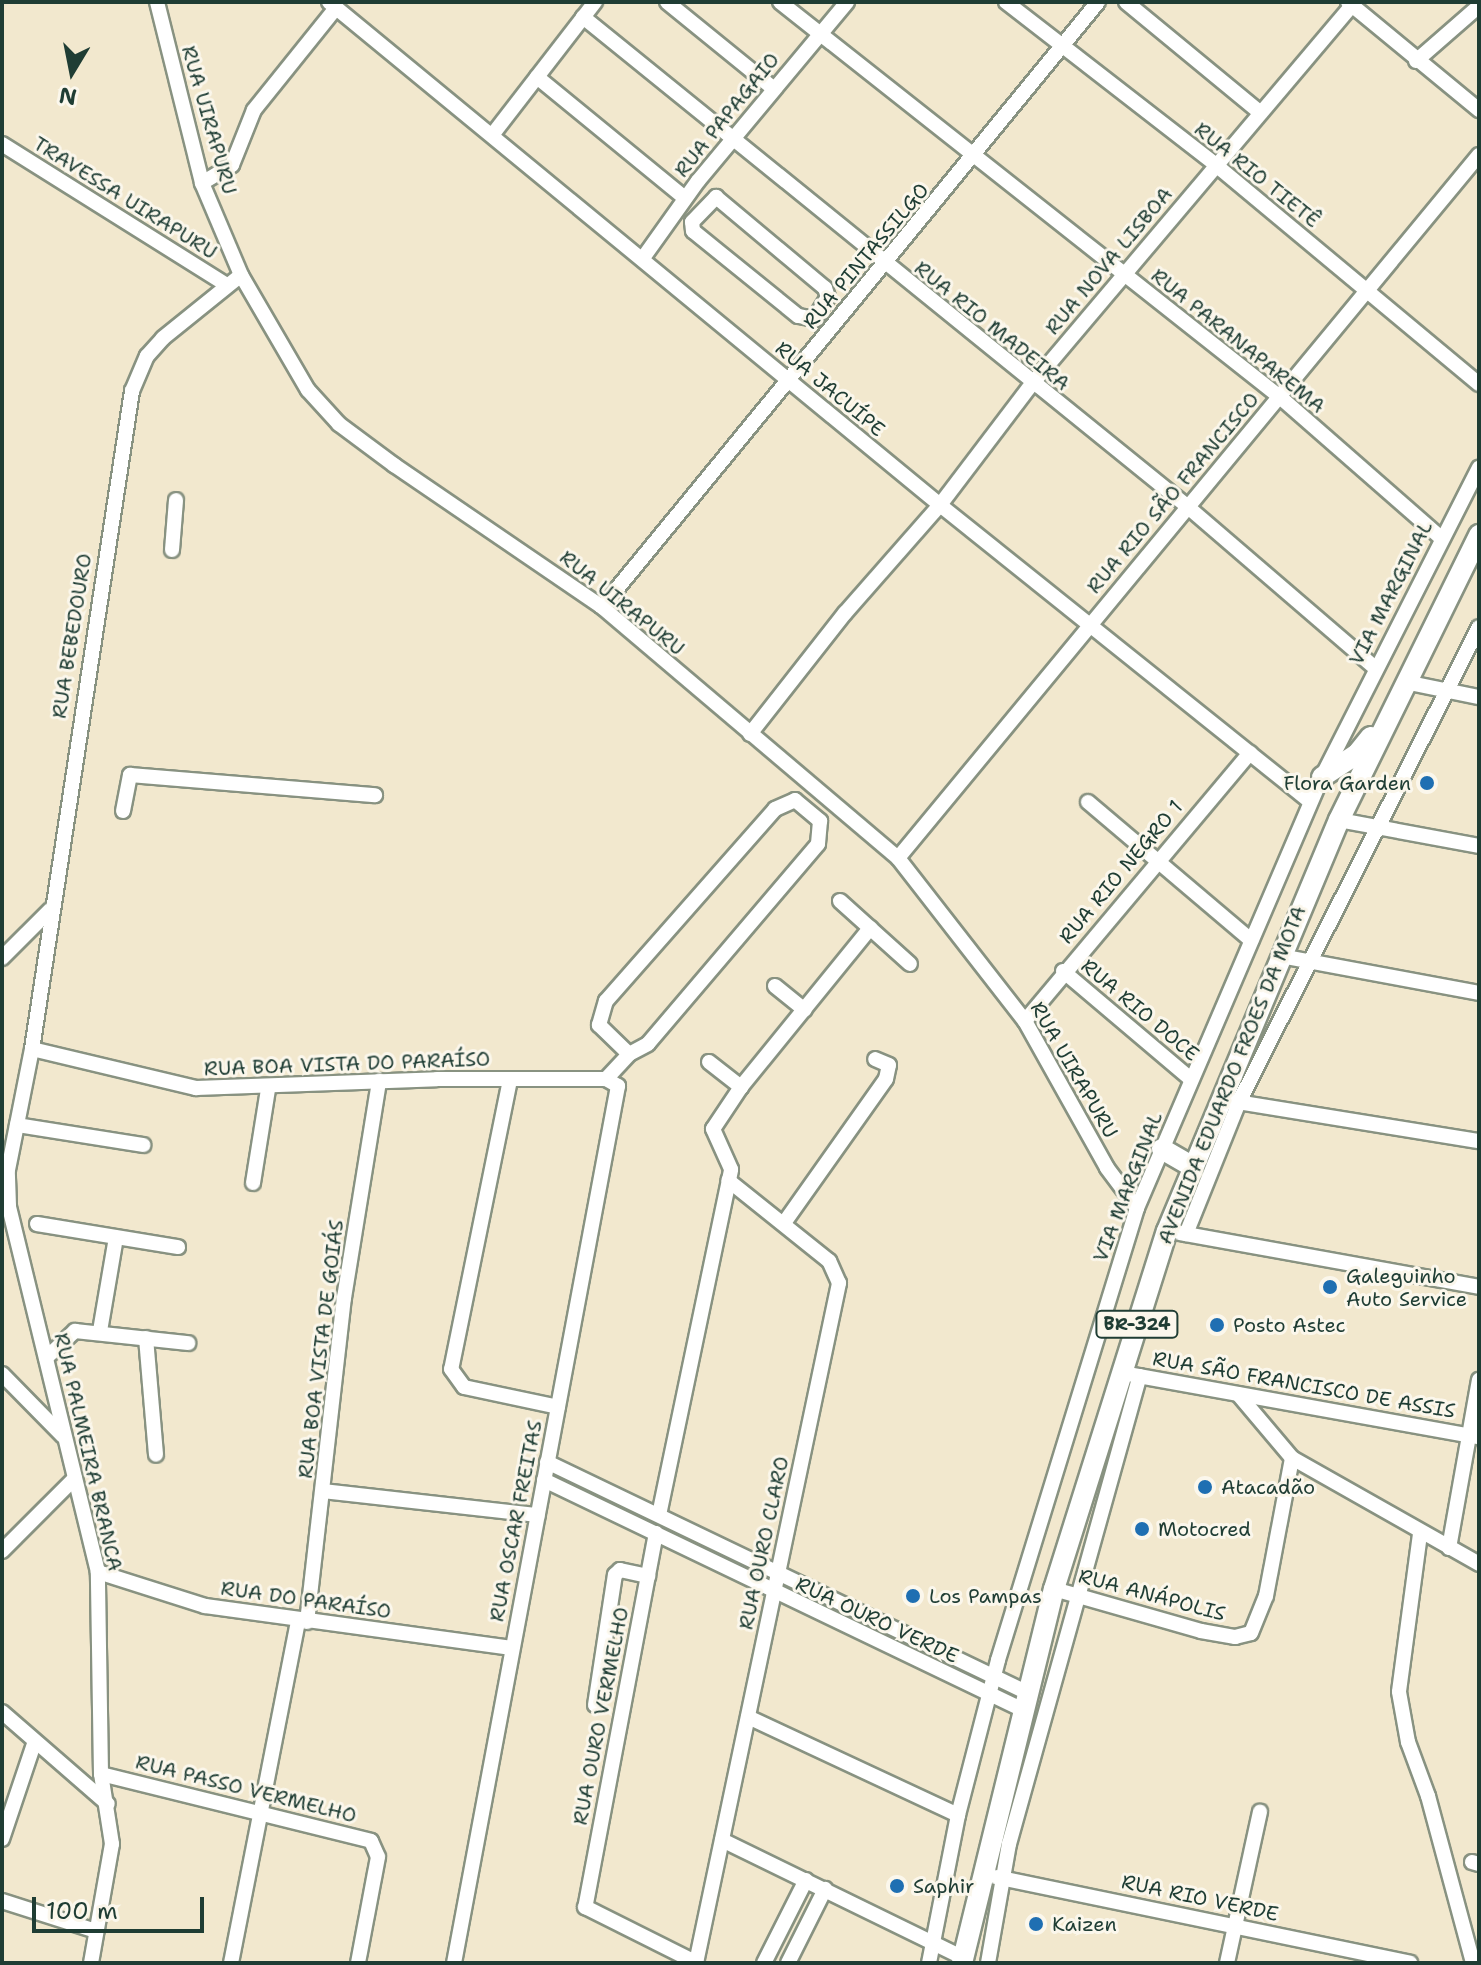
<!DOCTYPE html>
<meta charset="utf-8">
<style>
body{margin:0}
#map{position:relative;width:1481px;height:1965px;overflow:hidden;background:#f2e8ce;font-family:"Shantell Sans",sans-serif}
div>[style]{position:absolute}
.roads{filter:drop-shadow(2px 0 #889281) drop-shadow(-2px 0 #889281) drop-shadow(0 2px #889281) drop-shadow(0 -2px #889281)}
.minor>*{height:14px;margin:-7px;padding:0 7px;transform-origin:7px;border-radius:7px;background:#fff}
.highway>*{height:20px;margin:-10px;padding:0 10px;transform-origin:10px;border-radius:10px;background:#fff}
.dots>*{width:22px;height:22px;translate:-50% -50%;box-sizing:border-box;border:4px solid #fbf7ec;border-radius:50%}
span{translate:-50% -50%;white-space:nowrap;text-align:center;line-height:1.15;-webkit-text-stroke:6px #fbf7ec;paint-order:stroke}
.shield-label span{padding:2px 6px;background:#fbf7ec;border:2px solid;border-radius:6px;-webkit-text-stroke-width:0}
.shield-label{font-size:18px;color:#1f3d34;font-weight:700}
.street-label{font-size:20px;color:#1f3d34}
.poi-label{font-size:20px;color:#1f3d34}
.right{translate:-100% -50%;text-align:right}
.left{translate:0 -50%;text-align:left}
.frame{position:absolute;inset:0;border:4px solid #1f3d34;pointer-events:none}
.north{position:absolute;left:32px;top:32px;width:80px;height:80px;-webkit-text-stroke:6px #fbf7ec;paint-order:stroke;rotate:190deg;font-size:22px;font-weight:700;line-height:32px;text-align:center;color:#1f3d34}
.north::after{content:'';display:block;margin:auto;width:28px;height:36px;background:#1f3d34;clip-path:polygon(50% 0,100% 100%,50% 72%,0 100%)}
.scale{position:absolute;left:32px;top:1897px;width:172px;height:36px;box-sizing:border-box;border:4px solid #1f3d34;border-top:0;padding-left:10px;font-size:24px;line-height:28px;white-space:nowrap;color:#1f3d34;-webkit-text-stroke:6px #fbf7ec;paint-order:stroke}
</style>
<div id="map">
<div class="roads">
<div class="minor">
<i style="left:157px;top:2px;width:187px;rotate:76deg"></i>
<i style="left:202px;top:183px;width:100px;rotate:67deg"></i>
<i style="left:241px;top:275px;width:133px;rotate:59.8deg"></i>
<i style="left:308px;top:390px;width:46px;rotate:47.6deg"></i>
<i style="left:339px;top:424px;width:69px;rotate:36.7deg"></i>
<i style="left:394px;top:465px;width:252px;rotate:34.3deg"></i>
<i style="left:602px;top:607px;width:388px;rotate:40.3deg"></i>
<i style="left:898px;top:858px;width:207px;rotate:52.1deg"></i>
<i style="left:1025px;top:1021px;width:168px;rotate:60.8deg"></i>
<i style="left:1107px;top:1168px;width:50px;rotate:53.1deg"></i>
<i style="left:329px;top:2px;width:791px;rotate:39.46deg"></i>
<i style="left:940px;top:505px;width:474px;rotate:38.7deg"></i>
<i style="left:667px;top:2px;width:136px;rotate:39.1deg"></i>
<i style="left:780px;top:2px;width:637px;rotate:38.31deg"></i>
<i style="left:1280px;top:397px;width:214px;rotate:41.2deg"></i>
<i style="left:1006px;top:2px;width:266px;rotate:37.8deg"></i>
<i style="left:1216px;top:165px;width:342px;rotate:39.8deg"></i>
<i style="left:1126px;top:2px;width:171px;rotate:39.5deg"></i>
<i style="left:1348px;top:2px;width:170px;rotate:39.5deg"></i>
<i style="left:583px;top:17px;width:779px;rotate:39deg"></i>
<i style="left:1188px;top:507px;width:247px;rotate:40.7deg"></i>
<i style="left:1416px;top:61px;width:84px;rotate:-41.1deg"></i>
<i style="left:537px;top:77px;width:191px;rotate:39.3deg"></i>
<i style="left:493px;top:134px;width:167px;rotate:-52.3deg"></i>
<i style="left:2px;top:144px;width:266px;rotate:32.1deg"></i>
<i style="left:202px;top:183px;width:35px;rotate:-31deg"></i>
<i style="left:232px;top:165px;width:59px;rotate:-68.2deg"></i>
<i style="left:254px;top:110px;width:131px;rotate:-51.2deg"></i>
<i style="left:716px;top:197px;width:142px;rotate:39.9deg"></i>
<i style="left:825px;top:288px;width:9px;rotate:72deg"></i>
<i style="left:828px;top:297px;width:26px;rotate:122deg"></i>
<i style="left:814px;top:319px;width:16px;rotate:-169deg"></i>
<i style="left:798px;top:316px;width:135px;rotate:-141deg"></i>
<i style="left:693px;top:231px;width:9px;rotate:-96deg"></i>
<i style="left:692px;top:222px;width:35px;rotate:-46deg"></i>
<i style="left:643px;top:258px;width:95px;rotate:-54.5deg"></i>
<i style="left:698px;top:181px;width:233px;rotate:-50.2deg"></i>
<i style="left:172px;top:550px;width:50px;rotate:-85.4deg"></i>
<i style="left:602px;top:607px;width:782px;rotate:-50.65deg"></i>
<i style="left:1405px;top:682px;width:76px;rotate:11.5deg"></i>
<i style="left:750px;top:734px;width:154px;rotate:-51.9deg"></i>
<i style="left:845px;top:613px;width:144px;rotate:-48.7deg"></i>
<i style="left:940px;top:505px;width:152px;rotate:-52.8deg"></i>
<i style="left:1032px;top:384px;width:496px;rotate:-49.8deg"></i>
<i style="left:795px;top:800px;width:33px;rotate:40deg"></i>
<i style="left:820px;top:821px;width:23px;rotate:95deg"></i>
<i style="left:818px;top:844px;width:262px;rotate:130.4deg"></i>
<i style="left:648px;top:1044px;width:21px;rotate:152deg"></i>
<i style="left:629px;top:1054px;width:42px;rotate:-136deg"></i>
<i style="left:599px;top:1025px;width:25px;rotate:-74deg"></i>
<i style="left:606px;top:1001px;width:256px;rotate:-48.6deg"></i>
<i style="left:775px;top:809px;width:22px;rotate:-24deg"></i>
<i style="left:1088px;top:802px;width:214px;rotate:40.3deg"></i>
<i style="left:123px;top:811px;width:37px;rotate:-79deg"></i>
<i style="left:130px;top:775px;width:246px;rotate:4.7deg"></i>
<i style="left:1339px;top:820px;width:142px;rotate:10.5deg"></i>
<i style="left:898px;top:858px;width:912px;rotate:-50.43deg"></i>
<i style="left:840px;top:901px;width:94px;rotate:42deg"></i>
<i style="left:1280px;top:956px;width:202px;rotate:10.5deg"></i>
<i style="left:2px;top:958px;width:68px;rotate:-45deg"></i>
<i style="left:1063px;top:971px;width:167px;rotate:40.2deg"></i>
<i style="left:775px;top:986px;width:38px;rotate:39deg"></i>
<i style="left:1025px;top:1021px;width:350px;rotate:-50deg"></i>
<i style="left:32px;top:1049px;width:169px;rotate:13.4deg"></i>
<i style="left:196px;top:1088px;width:241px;rotate:-2.1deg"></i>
<i style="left:437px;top:1079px;width:169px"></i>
<i style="left:606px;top:1079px;width:14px;rotate:30deg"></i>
<i style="left:618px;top:1086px;width:892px;rotate:100.59deg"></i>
<i style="left:709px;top:1062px;width:41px;rotate:38deg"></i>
<i style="left:606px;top:1079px;width:34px;rotate:-47deg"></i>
<i style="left:510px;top:1080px;width:295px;rotate:101.5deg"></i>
<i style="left:451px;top:1369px;width:22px;rotate:54deg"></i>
<i style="left:464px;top:1387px;width:96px;rotate:12deg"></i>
<i style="left:1231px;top:1101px;width:251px;rotate:9.2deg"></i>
<i style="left:17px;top:1125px;width:128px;rotate:9deg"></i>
<i style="left:253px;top:1183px;width:95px;rotate:-80.9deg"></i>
<i style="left:784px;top:1223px;width:176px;rotate:-54.7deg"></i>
<i style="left:886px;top:1079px;width:14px;rotate:-78deg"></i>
<i style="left:889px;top:1065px;width:15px;rotate:-157deg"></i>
<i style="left:37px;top:1224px;width:143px;rotate:9.3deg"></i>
<i style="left:1180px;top:1233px;width:304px;rotate:10.2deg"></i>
<i style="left:1186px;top:1234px;width:142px;rotate:-68.1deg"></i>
<i style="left:1239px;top:1102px;width:532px;rotate:-63.19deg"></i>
<i style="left:100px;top:1331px;width:95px;rotate:-80.3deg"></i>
<i style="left:146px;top:1338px;width:117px;rotate:85.1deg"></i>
<i style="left:46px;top:1358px;width:40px;rotate:-43deg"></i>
<i style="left:75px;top:1331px;width:114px;rotate:6.1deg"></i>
<i style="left:2px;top:1374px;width:87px;rotate:45.5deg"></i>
<i style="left:1133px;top:1375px;width:352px;rotate:10.2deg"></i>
<i style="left:1238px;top:1394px;width:84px;rotate:49.8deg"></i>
<i style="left:1292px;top:1458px;width:215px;rotate:29.5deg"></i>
<i style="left:547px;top:1462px;width:531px;rotate:25.65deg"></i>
<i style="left:544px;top:1480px;width:529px;rotate:25.64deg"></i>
<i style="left:323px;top:1491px;width:216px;rotate:6.4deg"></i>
<i style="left:659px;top:1515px;width:353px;rotate:-78.2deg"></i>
<i style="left:731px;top:1169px;width:44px;rotate:-114.2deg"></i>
<i style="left:713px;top:1129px;width:50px;rotate:-56.3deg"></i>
<i style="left:741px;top:1087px;width:205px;rotate:-50.9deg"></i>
<i style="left:656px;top:1533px;width:381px;rotate:100.7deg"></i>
<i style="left:585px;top:1907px;width:125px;rotate:26.6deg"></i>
<i style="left:1420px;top:1534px;width:159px;rotate:97.6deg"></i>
<i style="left:1399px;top:1692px;width:51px;rotate:79.8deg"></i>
<i style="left:1408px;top:1742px;width:58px;rotate:69.7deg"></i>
<i style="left:1428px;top:1796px;width:173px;rotate:74.9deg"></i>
<i style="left:1449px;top:1548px;width:171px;rotate:-79.9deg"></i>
<i style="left:2px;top:1551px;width:103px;rotate:-45deg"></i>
<i style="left:98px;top:1572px;width:112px;rotate:17.6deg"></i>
<i style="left:205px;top:1606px;width:310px;rotate:7.8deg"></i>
<i style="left:1054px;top:1589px;width:153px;rotate:15.9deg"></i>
<i style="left:1201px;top:1631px;width:35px;rotate:10deg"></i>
<i style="left:1235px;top:1637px;width:16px;rotate:-14deg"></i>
<i style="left:1251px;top:1633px;width:40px;rotate:-68deg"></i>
<i style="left:1266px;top:1596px;width:140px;rotate:-79.3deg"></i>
<i style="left:307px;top:1622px;width:326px;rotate:-83.5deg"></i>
<i style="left:344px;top:1298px;width:220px;rotate:-80.8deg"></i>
<i style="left:595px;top:1705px;width:132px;rotate:-81.3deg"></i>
<i style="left:615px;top:1575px;width:7px;rotate:-45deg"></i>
<i style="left:620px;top:1570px;width:29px;rotate:12deg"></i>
<i style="left:2px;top:1712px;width:140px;rotate:41deg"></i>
<i style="left:748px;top:1717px;width:232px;rotate:25deg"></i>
<i style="left:101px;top:1774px;width:278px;rotate:13.9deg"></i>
<i style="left:371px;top:1841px;width:17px;rotate:66deg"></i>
<i style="left:378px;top:1857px;width:108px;rotate:100.7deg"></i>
<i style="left:2px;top:1839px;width:103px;rotate:-71.4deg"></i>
<i style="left:722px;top:1840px;width:269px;rotate:26deg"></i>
<i style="left:1472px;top:1862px;width:7px;rotate:16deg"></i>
<i style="left:996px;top:1877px;width:423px;rotate:11.7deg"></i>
<i style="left:2px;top:1901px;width:99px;rotate:17.7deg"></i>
<i style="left:91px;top:1963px;width:121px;rotate:-80deg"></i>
<i style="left:112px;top:1844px;width:71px;rotate:-98.9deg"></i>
<i style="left:101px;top:1774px;width:202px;rotate:-90.9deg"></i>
<i style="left:98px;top:1572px;width:377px;rotate:-103.7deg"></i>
<i style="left:9px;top:1206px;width:36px;rotate:-92deg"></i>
<i style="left:8px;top:1170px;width:123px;rotate:-78.8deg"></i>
<i style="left:32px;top:1049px;width:666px;rotate:-81.36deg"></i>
<i style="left:132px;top:391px;width:38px;rotate:-67deg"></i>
<i style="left:147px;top:356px;width:24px;rotate:-48deg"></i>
<i style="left:163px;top:338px;width:100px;rotate:-38.9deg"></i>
<i style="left:231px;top:1963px;width:349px;rotate:-78.9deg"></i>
<i style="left:696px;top:1963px;width:695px;rotate:-78.12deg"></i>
<i style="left:839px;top:1283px;width:24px;rotate:-114deg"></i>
<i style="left:829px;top:1261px;width:129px;rotate:-141.3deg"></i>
<i style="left:764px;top:1963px;width:93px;rotate:-63.2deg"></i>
<i style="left:788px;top:1963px;width:83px;rotate:-63.4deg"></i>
<i style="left:929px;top:1963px;width:151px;rotate:-78.9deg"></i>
<i style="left:958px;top:1815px;width:160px;rotate:-75.5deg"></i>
<i style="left:998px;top:1660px;width:473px;rotate:-72.9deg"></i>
<i style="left:1137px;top:1208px;width:469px;rotate:-66.8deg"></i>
<i style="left:1322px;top:777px;width:347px;rotate:-63.1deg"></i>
<i style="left:988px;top:1963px;width:121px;rotate:-80deg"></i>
<i style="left:1009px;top:1844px;width:486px;rotate:-74.4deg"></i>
<i style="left:1227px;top:1963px;width:155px;rotate:-77.7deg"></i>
</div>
<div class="highway">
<i style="left:1322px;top:777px;width:42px;rotate:-33.3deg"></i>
<i style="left:1357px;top:754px;width:22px;rotate:-51deg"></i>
<i style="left:1162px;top:1149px;width:34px;rotate:30deg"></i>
<i style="left:962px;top:1963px;width:385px;rotate:-76.2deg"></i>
<i style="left:1054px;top:1589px;width:375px;rotate:-72.5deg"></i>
<i style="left:1167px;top:1231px;width:446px;rotate:-67.3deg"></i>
<i style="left:1339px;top:820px;width:318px;rotate:-63.8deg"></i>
</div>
</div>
<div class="dots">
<i style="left:1427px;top:783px;background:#1f6fb2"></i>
<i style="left:1330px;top:1287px;background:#1f6fb2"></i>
<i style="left:1217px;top:1325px;background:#1f6fb2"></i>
<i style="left:1205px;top:1487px;background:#1f6fb2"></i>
<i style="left:1142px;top:1529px;background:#1f6fb2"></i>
<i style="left:913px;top:1596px;background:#1f6fb2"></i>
<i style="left:897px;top:1886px;background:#1f6fb2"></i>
<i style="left:1036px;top:1924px;background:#1f6fb2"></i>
</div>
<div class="shield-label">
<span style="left:1137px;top:1324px">BR-324</span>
</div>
<div class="street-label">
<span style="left:727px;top:115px;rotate:-51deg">RUA PAPAGAIO</span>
<span style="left:209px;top:120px;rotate:74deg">RUA UIRAPURU</span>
<span style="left:1257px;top:175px;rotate:39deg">RUA RIO TIETÊ</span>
<span style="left:125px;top:198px;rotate:32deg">TRAVESSA UIRAPURU</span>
<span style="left:866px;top:256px;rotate:-50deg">RUA PINTASSILGO</span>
<span style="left:1109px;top:261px;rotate:-50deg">RUA NOVA LISBOA</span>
<span style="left:992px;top:326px;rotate:39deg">RUA RIO MADEIRA</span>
<span style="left:1238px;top:341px;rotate:39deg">RUA PARANAPAREMA</span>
<span style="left:830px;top:389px;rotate:40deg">RUA JACUÍPE</span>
<span style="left:1173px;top:493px;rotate:-50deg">RUA RIO SÃO FRANCISCO</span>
<span style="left:1391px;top:593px;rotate:-63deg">VIA MARGINAL</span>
<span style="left:622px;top:603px;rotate:39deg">RUA UIRAPURU</span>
<span style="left:72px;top:636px;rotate:-81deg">RUA BEBEDOURO</span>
<span style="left:1121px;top:872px;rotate:-50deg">RUA RIO NEGRO 1</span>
<span style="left:1140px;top:1010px;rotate:40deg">RUA RIO DOCE</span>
<span style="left:347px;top:1064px;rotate:-2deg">RUA BOA VISTA DO PARAÍSO</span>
<span style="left:1074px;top:1070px;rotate:60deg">RUA UIRAPURU</span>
<span style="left:1232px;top:1075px;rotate:-68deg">AVENIDA EDUARDO FROES DA MOTA</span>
<span style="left:1128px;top:1187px;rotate:-69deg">VIA MARGINAL</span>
<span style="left:321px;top:1349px;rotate:-83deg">RUA BOA VISTA DE GOIÁS</span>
<span style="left:1304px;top:1385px;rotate:10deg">RUA SÃO FRANCISCO DE ASSIS</span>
<span style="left:88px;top:1452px;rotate:77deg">RUA PALMEIRA BRANCA</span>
<span style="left:516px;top:1521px;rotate:-79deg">RUA OSCAR FREITAS</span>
<span style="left:764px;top:1543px;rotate:-78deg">RUA OURO CLARO</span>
<span style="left:1152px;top:1595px;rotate:15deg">RUA ANÁPOLIS</span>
<span style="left:306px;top:1600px;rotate:8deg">RUA DO PARAÍSO</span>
<span style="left:877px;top:1620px;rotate:25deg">RUA OURO VERDE</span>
<span style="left:601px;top:1716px;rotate:-79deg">RUA OURO VERMELHO</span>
<span style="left:246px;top:1789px;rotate:14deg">RUA PASSO VERMELHO</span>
<span style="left:1200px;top:1898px;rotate:12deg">RUA RIO VERDE</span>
</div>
<div class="poi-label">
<span class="right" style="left:1411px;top:783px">Flora Garden</span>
<span class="left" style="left:1346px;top:1288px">Galeguinho<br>Auto Service</span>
<span class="left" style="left:1233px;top:1325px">Posto Astec</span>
<span class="left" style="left:1221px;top:1487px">Atacadão</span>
<span class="left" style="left:1158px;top:1529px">Motocred</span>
<span class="left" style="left:929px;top:1596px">Los Pampas</span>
<span class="left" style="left:913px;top:1886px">Saphir</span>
<span class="left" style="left:1052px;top:1924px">Kaizen</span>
</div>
<div class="frame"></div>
<div class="north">N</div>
<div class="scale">100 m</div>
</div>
